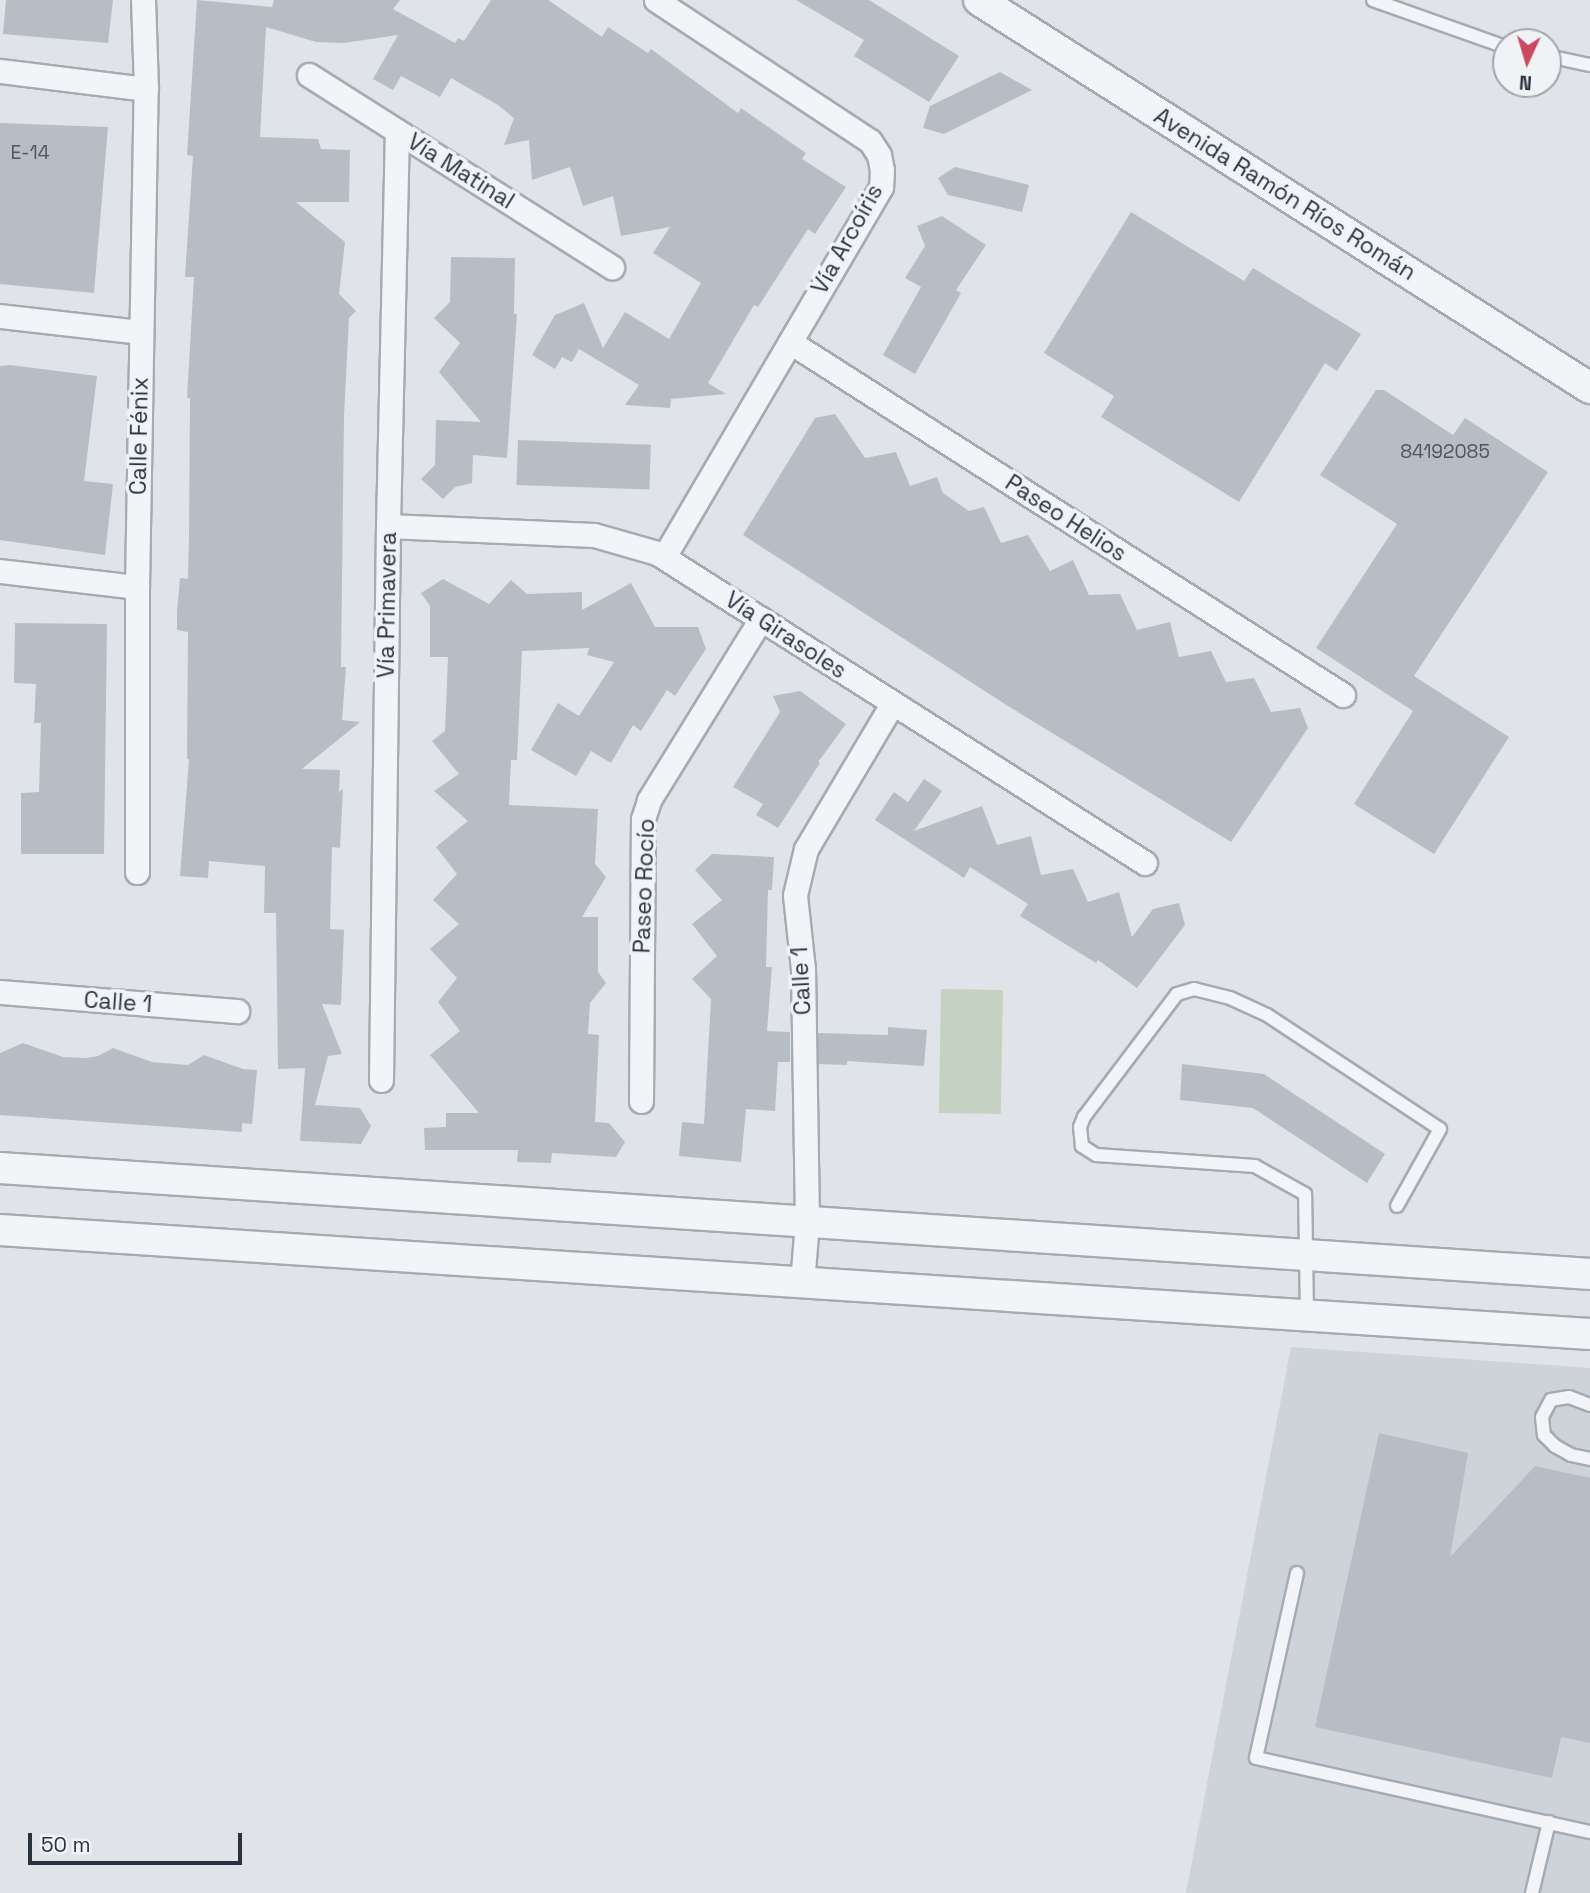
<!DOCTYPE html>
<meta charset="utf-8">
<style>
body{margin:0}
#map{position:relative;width:1590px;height:1893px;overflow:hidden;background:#e0e4e9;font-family:"Space Grotesk",sans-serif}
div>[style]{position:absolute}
.built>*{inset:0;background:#ced3da}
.green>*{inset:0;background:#c6d2c1;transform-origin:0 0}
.building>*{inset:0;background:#b7bdc5;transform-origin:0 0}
.roads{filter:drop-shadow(2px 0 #a5abb3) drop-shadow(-2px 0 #a5abb3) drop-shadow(0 2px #a5abb3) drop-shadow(0 -2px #a5abb3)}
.service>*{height:12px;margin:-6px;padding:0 6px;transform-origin:6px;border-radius:6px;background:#f3f4f7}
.minor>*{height:23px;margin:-11.5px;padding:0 11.5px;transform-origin:11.5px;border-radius:11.5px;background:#f3f4f7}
.tertiary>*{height:30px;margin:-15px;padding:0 15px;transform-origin:15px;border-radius:15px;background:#f3f4f7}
span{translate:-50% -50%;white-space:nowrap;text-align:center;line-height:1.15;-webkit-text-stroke:7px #f0f3f6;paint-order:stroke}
.number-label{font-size:19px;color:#4c5560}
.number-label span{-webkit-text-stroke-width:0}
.street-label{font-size:23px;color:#29323f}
.north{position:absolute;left:1492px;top:28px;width:70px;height:70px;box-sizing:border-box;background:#f0f3f6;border:2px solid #a0a6ad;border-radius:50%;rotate:184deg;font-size:19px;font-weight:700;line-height:28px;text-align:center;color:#29323f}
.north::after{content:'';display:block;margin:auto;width:24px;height:32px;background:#ca4961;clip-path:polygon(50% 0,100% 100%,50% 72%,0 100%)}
.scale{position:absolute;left:28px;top:1833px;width:214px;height:32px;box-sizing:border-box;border:4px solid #29323f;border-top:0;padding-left:9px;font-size:21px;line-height:24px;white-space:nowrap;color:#29323f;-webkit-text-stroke:5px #f0f3f6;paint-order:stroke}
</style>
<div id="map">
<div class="built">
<i style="clip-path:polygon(1291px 1347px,1590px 1368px,1590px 1893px,1186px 1893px)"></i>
</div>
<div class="green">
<i style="left:941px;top:989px;width:62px;height:124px;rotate:1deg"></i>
</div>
<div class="building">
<i style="clip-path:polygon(6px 0,113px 0,108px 43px,3px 34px)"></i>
<i style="clip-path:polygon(197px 0,272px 7px,274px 0,400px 0,393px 9px,455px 43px,458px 38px,464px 41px,491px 0,548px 0,602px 37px,608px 27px,648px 53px,651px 49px,738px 113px,741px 108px,806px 153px,802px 159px,846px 187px,815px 234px,808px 229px,758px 307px,754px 305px,708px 383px,726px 394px,671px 399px,670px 408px,625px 405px,639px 385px,579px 349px,572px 362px,562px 357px,555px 369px,532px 355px,555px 315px,584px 303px,603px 348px,625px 312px,669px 339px,701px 283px,653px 253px,670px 227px,621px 236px,613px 196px,583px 206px,570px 167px,532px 180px,529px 140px,504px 145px,514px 118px,498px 105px,451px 78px,440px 97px,401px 76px,393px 90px,373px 79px,398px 35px,344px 43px,316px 42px,266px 27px,260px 137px,318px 139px,321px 149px,350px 150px,349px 202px,296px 202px,345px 242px,339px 294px,356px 311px,349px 318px,344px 416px,341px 667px,346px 667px,342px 720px,360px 722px,302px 769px,340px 770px,339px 792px,343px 789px,340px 848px,332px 847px,330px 929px,344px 930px,341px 1005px,322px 1004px,342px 1054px,328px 1056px,315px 1105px,360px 1108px,371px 1126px,361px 1144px,300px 1141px,305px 1068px,278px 1069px,276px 913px,264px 913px,265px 866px,209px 861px,208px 878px,180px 876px,189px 759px,187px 759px,188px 632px,177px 630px,177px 612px,180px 578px,188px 579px,189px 535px,190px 398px,187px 398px,194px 277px,185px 277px,193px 156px,187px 155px)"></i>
<i style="clip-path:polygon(796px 0,869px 0,959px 56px,929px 102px,854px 56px,864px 40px)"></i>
<i style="clip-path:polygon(1000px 72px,1032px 90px,944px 134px,923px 128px,930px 106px)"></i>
<i style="clip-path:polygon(0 123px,108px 127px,94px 293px,0 284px)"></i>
<i style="clip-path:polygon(955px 167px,1029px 185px,1022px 212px,948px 195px,938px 178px)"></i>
<i style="clip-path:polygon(1131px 212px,1244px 281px,1253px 268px,1361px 334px,1337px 371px,1325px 363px,1239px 502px,1101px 417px,1114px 396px,1044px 353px)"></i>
<i style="clip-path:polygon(942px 216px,986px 245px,956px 290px,961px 293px,915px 374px,883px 355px,921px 287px,905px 278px,925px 246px,917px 226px)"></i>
<i style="clip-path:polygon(451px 257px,515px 258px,514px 314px,517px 314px,507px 458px,473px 455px,472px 483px,455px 487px,443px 499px,421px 479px,435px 465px,436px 420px,481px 422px,439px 372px,460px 343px,434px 318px,450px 302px)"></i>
<i style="clip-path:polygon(10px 365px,97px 376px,84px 481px,113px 484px,105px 555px,0 540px,0 366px)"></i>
<i style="clip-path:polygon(1376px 390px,1384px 390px,1453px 435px,1465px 418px,1548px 472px,1414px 676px,1509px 737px,1434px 854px,1354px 804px,1413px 711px,1316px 648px,1397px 524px,1320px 475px)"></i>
<i style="clip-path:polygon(835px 414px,865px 458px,896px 452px,910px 486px,937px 477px,943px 493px,969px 511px,984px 507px,1001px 543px,1028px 535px,1050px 571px,1073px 560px,1089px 595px,1120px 594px,1137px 630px,1170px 622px,1179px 657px,1211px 651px,1226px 682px,1254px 678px,1271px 712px,1300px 708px,1308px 728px,1231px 842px,1008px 706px,743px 535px,815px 418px)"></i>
<i style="left:518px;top:440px;width:133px;height:45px;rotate:2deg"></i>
<i style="clip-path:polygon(443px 579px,489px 604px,511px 580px,527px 594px,582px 592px,582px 610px,631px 583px,655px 627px,698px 627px,706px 649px,675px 696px,667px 690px,641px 731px,633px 725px,611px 763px,591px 751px,576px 776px,531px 750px,558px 703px,579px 716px,614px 662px,587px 655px,589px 648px,522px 651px,517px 760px,511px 760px,509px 805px,598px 809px,595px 864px,606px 877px,582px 917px,598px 917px,598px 972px,606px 983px,590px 1003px,588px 1034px,599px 1035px,595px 1122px,609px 1123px,625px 1142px,616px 1157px,552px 1153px,551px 1163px,517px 1162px,518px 1150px,425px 1150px,424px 1128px,446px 1127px,446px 1113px,479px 1113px,430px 1055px,460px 1031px,438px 1002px,457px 978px,430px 949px,459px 924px,433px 900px,457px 874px,436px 847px,468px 821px,434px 791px,459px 774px,432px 741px,445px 731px,448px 657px,430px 657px,430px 606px,421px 593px)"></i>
<i style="clip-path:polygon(15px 623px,107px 624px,104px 854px,21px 854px,21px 793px,39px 792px,41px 723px,34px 723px,36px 684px,14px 683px)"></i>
<i style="clip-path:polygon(800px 691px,846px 724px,818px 762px,820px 763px,778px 828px,756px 815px,763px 804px,733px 787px,780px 712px,773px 696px)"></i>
<i style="clip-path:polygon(924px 779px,942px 791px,914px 831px,982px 806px,997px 845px,1031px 836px,1041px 875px,1073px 869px,1088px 902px,1119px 892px,1132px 937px,1153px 909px,1179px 903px,1185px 925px,1137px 988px,1098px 960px,1096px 963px,1020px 916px,1028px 904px,970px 867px,964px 878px,875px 820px,894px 792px,908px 802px)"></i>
<i style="clip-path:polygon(712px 854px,774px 857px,772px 890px,768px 890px,766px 967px,772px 967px,767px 1031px,790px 1032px,790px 1062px,778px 1062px,775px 1111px,746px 1109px,741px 1162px,679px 1156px,682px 1122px,704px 1124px,711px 999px,692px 979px,717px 956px,692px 924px,722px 900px,695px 870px)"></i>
<i style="clip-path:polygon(888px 1027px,927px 1030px,924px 1066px,847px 1061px,847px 1065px,818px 1064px,818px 1033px,888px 1035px)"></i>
<i style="clip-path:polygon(23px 1043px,63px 1057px,87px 1058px,98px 1056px,113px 1048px,152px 1062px,188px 1065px,204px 1055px,243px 1069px,257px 1070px,252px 1124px,242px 1123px,242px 1132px,0 1115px,0 1053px)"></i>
<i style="clip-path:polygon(1182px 1064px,1264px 1074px,1385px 1154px,1367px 1183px,1253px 1108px,1180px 1100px)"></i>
<i style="clip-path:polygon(1379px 1433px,1468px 1453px,1450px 1557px,1535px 1466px,1590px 1478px,1590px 1743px,1561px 1737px,1552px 1778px,1315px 1727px)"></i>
</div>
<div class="roads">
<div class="service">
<i style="left:1373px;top:0;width:141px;rotate:19.5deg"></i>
<i style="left:1548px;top:56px;width:43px;rotate:12.1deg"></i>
<i style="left:1307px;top:1315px;width:121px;rotate:-90.9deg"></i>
<i style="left:1305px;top:1194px;width:57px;rotate:-150.8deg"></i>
<i style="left:1255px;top:1166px;width:159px;rotate:-176deg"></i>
<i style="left:1096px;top:1155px;width:17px;rotate:-147deg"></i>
<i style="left:1082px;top:1146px;width:19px;rotate:-96deg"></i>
<i style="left:1080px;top:1127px;width:11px;rotate:-68deg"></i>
<i style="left:1084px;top:1117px;width:154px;rotate:-52.9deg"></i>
<i style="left:1177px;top:994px;width:18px;rotate:-16deg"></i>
<i style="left:1194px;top:989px;width:37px;rotate:14deg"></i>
<i style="left:1230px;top:998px;width:41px;rotate:24.7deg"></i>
<i style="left:1267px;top:1015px;width:207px;rotate:33.4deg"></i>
<i style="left:1440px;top:1129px;width:88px;rotate:119.2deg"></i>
<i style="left:1590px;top:1405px;width:22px;rotate:-159deg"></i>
<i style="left:1569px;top:1397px;width:18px;rotate:171deg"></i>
<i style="left:1551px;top:1400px;width:19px;rotate:118deg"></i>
<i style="left:1542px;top:1417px;width:18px;rotate:84deg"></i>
<i style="left:1544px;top:1435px;width:16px;rotate:45deg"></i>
<i style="left:1555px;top:1446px;width:18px;rotate:29deg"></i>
<i style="left:1571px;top:1455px;width:19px;rotate:12deg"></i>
<i style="left:1297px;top:1573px;width:189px;rotate:102.5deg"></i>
<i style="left:1256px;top:1758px;width:342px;rotate:12.5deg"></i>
<i style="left:1532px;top:1893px;width:73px;rotate:-76.5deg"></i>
</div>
<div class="minor">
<i style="left:656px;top:0;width:256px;rotate:33.4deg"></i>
<i style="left:870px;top:141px;width:17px;rotate:57deg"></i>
<i style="left:879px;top:155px;width:15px;rotate:79deg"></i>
<i style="left:882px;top:170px;width:17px;rotate:93deg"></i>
<i style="left:881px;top:187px;width:429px;rotate:120.4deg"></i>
<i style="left:0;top:71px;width:147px;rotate:7deg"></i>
<i style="left:309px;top:75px;width:359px;rotate:32.4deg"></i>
<i style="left:0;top:316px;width:142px;rotate:6.5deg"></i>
<i style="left:790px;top:342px;width:656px;rotate:32.55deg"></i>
<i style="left:388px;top:526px;width:206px;rotate:2.5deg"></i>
<i style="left:594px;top:535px;width:66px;rotate:15.9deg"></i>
<i style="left:657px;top:553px;width:578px;rotate:32.43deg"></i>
<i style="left:0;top:571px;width:138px;rotate:6.7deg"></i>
<i style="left:137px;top:872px;width:285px;rotate:-90deg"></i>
<i style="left:137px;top:587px;width:498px;rotate:-89deg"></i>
<i style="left:146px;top:89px;width:89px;rotate:-91.9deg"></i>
<i style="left:0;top:992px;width:238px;rotate:4.6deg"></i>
<i style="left:381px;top:1080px;width:554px;rotate:-89.28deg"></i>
<i style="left:388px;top:526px;width:395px;rotate:-88.7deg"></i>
<i style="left:641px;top:1101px;width:282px;rotate:-89.6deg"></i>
<i style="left:643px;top:819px;width:20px;rotate:-72deg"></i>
<i style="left:649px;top:800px;width:213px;rotate:-58.3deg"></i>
<i style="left:802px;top:1283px;width:61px;rotate:-85.3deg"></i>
<i style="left:807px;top:1222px;width:253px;rotate:-90.9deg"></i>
<i style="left:803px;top:969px;width:74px;rotate:-96.2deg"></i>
<i style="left:795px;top:895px;width:47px;rotate:-76.6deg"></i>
<i style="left:806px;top:849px;width:169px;rotate:-59.3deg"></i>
</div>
<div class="tertiary">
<i style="left:979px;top:0;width:724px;rotate:32.42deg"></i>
<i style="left:0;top:1168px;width:1594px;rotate:3.81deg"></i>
<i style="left:0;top:1230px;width:1593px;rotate:3.74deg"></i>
</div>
</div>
<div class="number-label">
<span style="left:30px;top:153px">E-14</span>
<span style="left:1445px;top:452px">84192085</span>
</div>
<div class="street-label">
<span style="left:461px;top:171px;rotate:32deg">Vía Matinal</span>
<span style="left:1285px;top:194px;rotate:32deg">Avenida Ramón Ríos Román</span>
<span style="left:847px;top:239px;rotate:-61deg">Vía Arcoíris</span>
<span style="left:139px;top:436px;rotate:-89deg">Calle Fénix</span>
<span style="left:1066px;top:518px;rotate:33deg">Paseo Helios</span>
<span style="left:387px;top:605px;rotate:-89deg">Vía Primavera</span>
<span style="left:786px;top:635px;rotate:33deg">Vía Girasoles</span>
<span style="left:644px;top:886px;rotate:-88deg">Paseo Rocío</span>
<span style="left:801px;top:981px;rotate:-93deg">Calle 1</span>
<span style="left:118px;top:1002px;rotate:4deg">Calle 1</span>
</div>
<div class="north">N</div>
<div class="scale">50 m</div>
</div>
